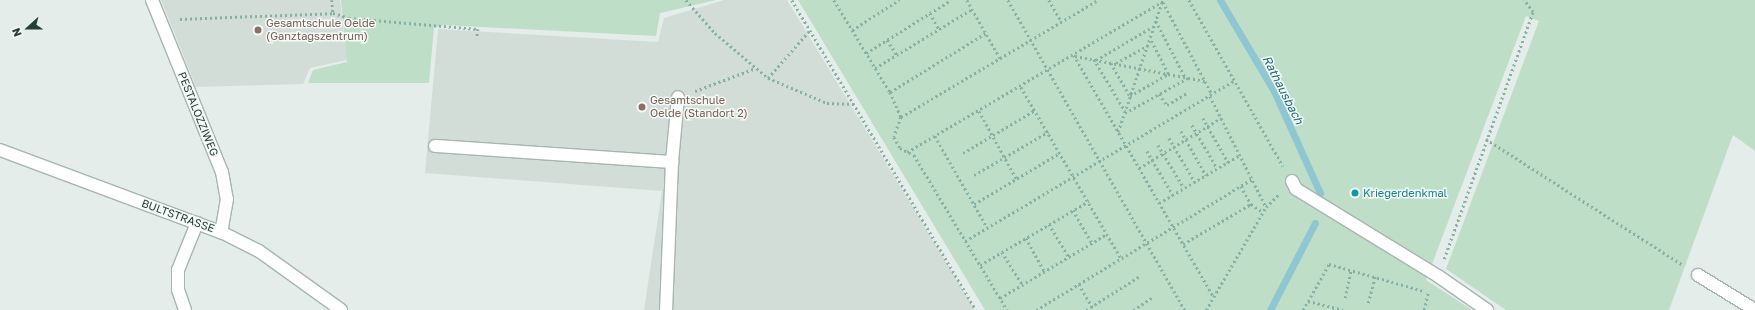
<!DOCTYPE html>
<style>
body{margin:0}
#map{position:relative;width:1755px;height:310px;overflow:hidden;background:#e4ede9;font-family:"Golos Text",sans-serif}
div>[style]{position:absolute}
.built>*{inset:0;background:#d2ddd8}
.green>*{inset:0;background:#bedec7}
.stream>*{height:7px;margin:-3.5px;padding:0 3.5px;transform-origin:3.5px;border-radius:3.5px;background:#8ec6d1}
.path>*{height:2.5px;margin-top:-1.25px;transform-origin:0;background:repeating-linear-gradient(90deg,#85b0a3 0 2px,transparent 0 5px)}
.roads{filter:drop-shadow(1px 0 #a7b5b0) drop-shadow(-1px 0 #a7b5b0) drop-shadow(0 1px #a7b5b0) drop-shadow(0 -1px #a7b5b0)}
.minor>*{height:12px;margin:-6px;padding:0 6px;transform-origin:6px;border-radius:6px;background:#fff}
.dots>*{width:11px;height:11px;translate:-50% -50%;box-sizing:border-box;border:2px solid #f5faf7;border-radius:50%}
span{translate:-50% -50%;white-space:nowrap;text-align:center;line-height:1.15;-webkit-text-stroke:3px #f5faf7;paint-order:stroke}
.education-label{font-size:11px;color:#785e54}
.left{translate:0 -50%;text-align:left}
.street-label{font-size:11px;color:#243f38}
.culture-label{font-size:11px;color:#0d838f}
.water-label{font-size:12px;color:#1f6a7a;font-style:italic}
.north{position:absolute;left:8px;top:8px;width:40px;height:40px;-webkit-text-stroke:3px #f5faf7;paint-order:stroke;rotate:249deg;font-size:11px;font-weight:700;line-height:16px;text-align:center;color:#243f38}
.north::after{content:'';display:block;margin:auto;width:14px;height:18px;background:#243f38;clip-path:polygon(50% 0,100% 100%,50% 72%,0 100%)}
</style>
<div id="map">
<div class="built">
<i style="clip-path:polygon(161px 0,340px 0,347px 60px,310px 68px,303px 84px,196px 87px)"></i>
<i style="clip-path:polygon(724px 0,787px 0,975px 310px,644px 310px,662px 191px,425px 173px,438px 29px,658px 42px,664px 18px)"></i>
</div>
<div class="green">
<i style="clip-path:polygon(341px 0,716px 0,660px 13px,656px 36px,444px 25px,434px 28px,429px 83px,308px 83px,313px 70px,347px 62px)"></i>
<i style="clip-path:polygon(798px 0,1755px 0,1755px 151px,1733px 135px,1669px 310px,1506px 310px,1446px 269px,1539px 21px,1526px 16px,1426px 280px,1472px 310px,985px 310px)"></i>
</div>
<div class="stream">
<i style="left:1220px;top:0;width:106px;rotate:59.3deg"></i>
<i style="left:1274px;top:91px;width:112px;rotate:65.7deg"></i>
<i style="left:1270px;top:310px;width:98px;rotate:-62.7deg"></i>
</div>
<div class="path">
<i style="left:332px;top:0;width:13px;rotate:86deg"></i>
<i style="left:686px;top:0;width:44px;rotate:48.7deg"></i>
<i style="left:715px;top:33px;width:70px;rotate:40.3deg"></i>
<i style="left:768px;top:78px;width:64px;rotate:23deg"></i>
<i style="left:827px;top:103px;width:27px;rotate:2deg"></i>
<i style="left:792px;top:0;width:360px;rotate:59.3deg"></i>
<i style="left:834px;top:0;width:108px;rotate:58.7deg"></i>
<i style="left:890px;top:92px;width:27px;rotate:66deg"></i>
<i style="left:901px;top:117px;width:21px;rotate:109deg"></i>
<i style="left:894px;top:137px;width:13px;rotate:61deg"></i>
<i style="left:900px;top:148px;width:16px;rotate:27deg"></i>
<i style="left:914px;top:155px;width:181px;rotate:59deg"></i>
<i style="left:967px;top:0;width:67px;rotate:60.4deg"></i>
<i style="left:1008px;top:0;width:357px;rotate:60.3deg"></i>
<i style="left:1049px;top:0;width:24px;rotate:60deg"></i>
<i style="left:1189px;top:0;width:191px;rotate:60.5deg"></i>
<i style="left:1163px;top:2px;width:104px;rotate:62deg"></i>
<i style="left:930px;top:13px;width:18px;rotate:61deg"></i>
<i style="left:180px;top:19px;width:153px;rotate:-2.2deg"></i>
<i style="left:333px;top:13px;width:17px;rotate:17deg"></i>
<i style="left:349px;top:18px;width:129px;rotate:4.9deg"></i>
<i style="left:478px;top:29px;width:9px;rotate:96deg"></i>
<i style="left:1156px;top:21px;width:63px;rotate:62.6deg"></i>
<i style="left:852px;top:30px;width:56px;rotate:-32.6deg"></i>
<i style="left:887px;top:40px;width:18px;rotate:56deg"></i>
<i style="left:866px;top:53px;width:100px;rotate:-31.9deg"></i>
<i style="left:1074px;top:55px;width:278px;rotate:60deg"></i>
<i style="left:1075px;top:56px;width:132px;rotate:10.9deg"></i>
<i style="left:1094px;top:59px;width:61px;rotate:59.2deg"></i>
<i style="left:1096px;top:60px;width:67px;rotate:-30.4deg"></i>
<i style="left:1111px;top:63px;width:38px;rotate:60deg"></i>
<i style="left:1130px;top:96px;width:44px;rotate:-30.1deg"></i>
<i style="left:1168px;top:74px;width:39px;rotate:-117deg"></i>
<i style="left:1116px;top:63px;width:37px;rotate:-29deg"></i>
<i style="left:875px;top:68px;width:114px;rotate:-31.3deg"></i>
<i style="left:768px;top:78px;width:64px;rotate:-48.8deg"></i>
<i style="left:1021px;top:87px;width:198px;rotate:59.7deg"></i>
<i style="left:695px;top:91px;width:65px;rotate:-20.7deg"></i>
<i style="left:890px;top:92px;width:113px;rotate:-31.6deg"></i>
<i style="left:1159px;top:94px;width:14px;rotate:54deg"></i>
<i style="left:1167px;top:105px;width:23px;rotate:-31deg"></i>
<i style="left:1210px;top:96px;width:124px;rotate:63.2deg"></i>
<i style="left:979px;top:111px;width:77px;rotate:61.1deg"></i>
<i style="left:1125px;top:113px;width:72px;rotate:-29.1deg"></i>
<i style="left:901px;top:117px;width:229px;rotate:-30.7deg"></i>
<i style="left:1203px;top:118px;width:51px;rotate:60.4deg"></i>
<i style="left:1192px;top:125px;width:50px;rotate:59.8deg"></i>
<i style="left:1181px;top:131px;width:51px;rotate:60.4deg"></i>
<i style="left:1118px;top:132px;width:137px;rotate:-71.3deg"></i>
<i style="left:935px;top:136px;width:105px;rotate:60.3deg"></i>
<i style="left:1169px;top:138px;width:51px;rotate:59.4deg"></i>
<i style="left:1486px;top:139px;width:234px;rotate:32.6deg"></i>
<i style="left:1158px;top:145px;width:50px;rotate:58.8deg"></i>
<i style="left:1147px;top:151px;width:51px;rotate:59.4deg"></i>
<i style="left:907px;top:152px;width:299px;rotate:-30.5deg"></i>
<i style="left:963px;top:153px;width:84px;rotate:-30.8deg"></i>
<i style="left:1139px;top:168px;width:96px;rotate:-31.4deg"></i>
<i style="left:974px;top:175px;width:86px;rotate:-30.2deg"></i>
<i style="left:1241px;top:186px;width:21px;rotate:61deg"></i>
<i style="left:1251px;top:204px;width:14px;rotate:34deg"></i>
<i style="left:1159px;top:203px;width:94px;rotate:-30.7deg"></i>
<i style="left:974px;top:204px;width:100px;rotate:-30.7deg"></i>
<i style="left:1073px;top:210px;width:38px;rotate:60deg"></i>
<i style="left:1049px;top:224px;width:39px;rotate:59deg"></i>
<i style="left:1026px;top:238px;width:39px;rotate:61deg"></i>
<i style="left:965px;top:241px;width:314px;rotate:-30.8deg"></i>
<i style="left:1183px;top:244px;width:79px;rotate:-30.5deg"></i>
<i style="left:1002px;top:252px;width:40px;rotate:58deg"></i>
<i style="left:1444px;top:259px;width:263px;rotate:-70.2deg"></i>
<i style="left:1533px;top:12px;width:15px;rotate:-127deg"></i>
<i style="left:980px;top:265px;width:126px;rotate:-30.4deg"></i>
<i style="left:1079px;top:284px;width:30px;rotate:60deg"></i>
<i style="left:1000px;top:298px;width:125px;rotate:-30.9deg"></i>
<i style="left:1345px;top:298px;width:29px;rotate:-78deg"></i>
<i style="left:1308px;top:301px;width:36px;rotate:14deg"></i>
<i style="left:1368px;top:303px;width:28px;rotate:-75deg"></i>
<i style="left:1036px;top:310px;width:253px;rotate:-31.2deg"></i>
<i style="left:1086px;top:310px;width:64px;rotate:-32.2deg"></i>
<i style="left:1133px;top:310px;width:24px;rotate:-33deg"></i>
<i style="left:1206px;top:310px;width:119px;rotate:-59.8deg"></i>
<i style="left:1266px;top:207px;width:18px;rotate:-45deg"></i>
<i style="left:1303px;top:310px;width:53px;rotate:-60.5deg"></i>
<i style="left:1329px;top:264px;width:99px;rotate:15.9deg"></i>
<i style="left:1424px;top:310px;width:18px;rotate:-77deg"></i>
</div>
<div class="roads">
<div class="minor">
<i style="left:152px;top:0;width:186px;rotate:67.9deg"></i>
<i style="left:222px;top:172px;width:27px;rotate:80deg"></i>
<i style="left:227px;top:199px;width:34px;rotate:100deg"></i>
<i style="left:435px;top:146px;width:238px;rotate:3.9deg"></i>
<i style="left:672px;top:162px;width:148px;rotate:92.3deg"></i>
<i style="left:0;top:150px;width:236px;rotate:20.4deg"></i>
<i style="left:221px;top:232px;width:42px;rotate:26.6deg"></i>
<i style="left:259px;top:251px;width:101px;rotate:35.7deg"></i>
<i style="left:672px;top:162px;width:65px;rotate:-84.7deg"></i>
<i style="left:1292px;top:181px;width:9px;rotate:63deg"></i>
<i style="left:1296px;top:189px;width:167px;rotate:31.5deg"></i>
<i style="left:1438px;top:276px;width:60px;rotate:34.8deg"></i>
<i style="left:1698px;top:275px;width:67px;rotate:31.6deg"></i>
<i style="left:185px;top:310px;width:21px;rotate:-109deg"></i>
<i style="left:178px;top:290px;width:20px;rotate:-90deg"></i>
<i style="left:178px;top:270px;width:51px;rotate:-68deg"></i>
</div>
</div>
<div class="dots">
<i style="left:258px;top:30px;background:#8d6e63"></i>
<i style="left:642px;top:107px;background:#8d6e63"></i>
<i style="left:1355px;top:193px;background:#0f9aa8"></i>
</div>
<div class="education-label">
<span class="left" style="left:266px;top:30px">Gesamtschule Oelde<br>(Ganztagszentrum)</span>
<span class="left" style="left:650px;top:107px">Gesamtschule<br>Oelde (Standort 2)</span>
</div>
<div class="street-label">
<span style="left:198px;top:114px;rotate:68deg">PESTALOZZIWEG</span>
<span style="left:178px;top:216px;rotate:20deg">BULTSTRASSE</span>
</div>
<div class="culture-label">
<span class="left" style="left:1363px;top:193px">Kriegerdenkmal</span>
</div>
<div class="water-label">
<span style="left:1283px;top:90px;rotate:63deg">Rathausbach</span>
</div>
<div class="north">N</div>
</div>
